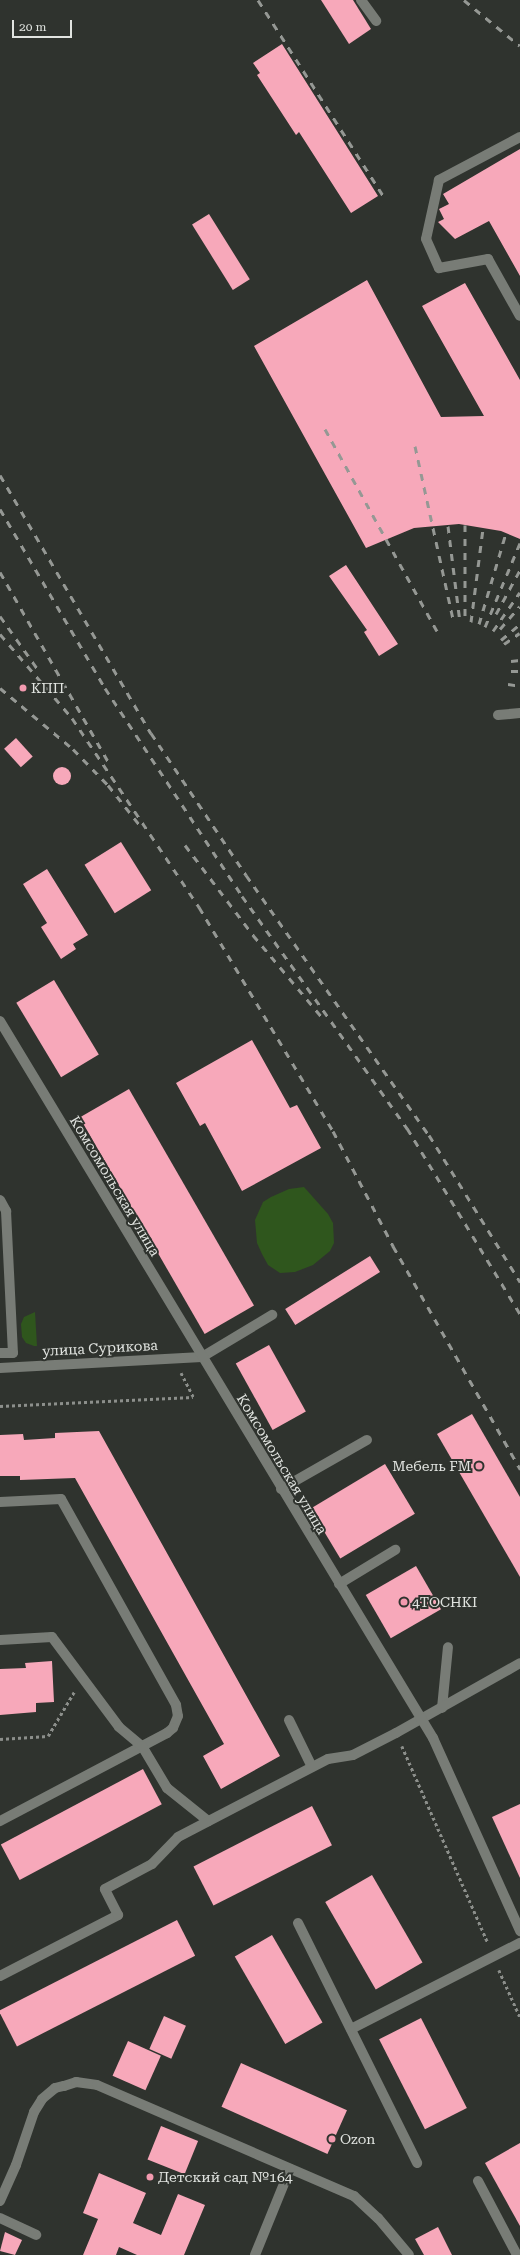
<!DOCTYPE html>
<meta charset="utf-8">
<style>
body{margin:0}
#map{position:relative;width:520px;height:2255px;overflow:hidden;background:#2f332e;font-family:"Roboto Serif",serif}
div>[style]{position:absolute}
.green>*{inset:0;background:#2f561d}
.building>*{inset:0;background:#f7a8ba;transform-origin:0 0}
.round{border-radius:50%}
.path>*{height:2.5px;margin-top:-1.25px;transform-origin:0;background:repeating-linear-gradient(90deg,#8c8f8b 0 3px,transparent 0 6px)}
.service>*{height:10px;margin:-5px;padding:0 5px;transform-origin:5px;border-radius:5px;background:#787c76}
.tertiary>*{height:10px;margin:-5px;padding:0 5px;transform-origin:5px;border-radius:5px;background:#787c76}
.secondary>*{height:10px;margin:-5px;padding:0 5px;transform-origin:5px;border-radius:5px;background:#787c76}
.rail>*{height:3px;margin-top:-1.5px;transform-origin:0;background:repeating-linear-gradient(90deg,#959894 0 7px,transparent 0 14px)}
.dots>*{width:11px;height:11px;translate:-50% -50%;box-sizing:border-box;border:2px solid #2f332e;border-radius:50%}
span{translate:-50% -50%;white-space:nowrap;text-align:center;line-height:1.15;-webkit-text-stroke:4px #2f332e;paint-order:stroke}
.poi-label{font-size:14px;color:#e1e4e0}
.left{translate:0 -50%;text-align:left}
.right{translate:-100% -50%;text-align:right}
.street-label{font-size:14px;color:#e1e4e0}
.scale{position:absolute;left:12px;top:20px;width:60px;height:18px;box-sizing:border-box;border:2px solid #e1e4e0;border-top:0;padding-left:5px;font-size:12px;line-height:14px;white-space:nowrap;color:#e1e4e0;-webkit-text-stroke:3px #2f332e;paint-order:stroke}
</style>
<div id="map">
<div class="green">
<i style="clip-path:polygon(304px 1187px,328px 1214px,333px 1223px,334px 1243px,330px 1251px,313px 1265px,295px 1272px,280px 1273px,268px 1265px,262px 1254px,257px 1243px,255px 1220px,263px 1202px,271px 1197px,289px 1189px)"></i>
<i style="clip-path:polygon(35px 1312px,37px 1346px,34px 1346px,26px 1343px,22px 1337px,21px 1324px,24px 1317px)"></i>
</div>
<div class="building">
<i style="clip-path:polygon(321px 0,353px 0,371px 29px,349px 44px)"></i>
<i style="clip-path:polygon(282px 44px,378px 196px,351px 213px,299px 132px,296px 135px,257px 75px,260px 73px,253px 63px)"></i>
<i style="clip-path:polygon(520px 149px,520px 276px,489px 221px,455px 239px,438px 222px,444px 219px,439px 209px,449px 204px,443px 194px)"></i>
<i style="left:209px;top:214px;width:77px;height:20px;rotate:58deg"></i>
<i style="clip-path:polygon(367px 280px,441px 417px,484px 416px,422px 306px,465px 283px,520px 380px,520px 539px,501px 531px,459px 524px,414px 528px,366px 548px,254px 346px)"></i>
<i style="clip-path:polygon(346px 565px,398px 644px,379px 656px,364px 632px,367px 630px,329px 576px)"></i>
<i style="left:16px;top:738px;width:25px;height:16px;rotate:48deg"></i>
<i class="round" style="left:53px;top:767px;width:18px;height:18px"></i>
<i style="left:121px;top:842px;width:57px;height:43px;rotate:58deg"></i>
<i style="clip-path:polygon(47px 869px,88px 935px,73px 944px,76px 949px,61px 959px,41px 927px,47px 923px,23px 884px)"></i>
<i style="left:54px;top:980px;width:87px;height:44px;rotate:59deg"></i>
<i style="clip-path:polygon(252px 1040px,290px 1108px,297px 1105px,321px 1148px,242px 1191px,205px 1123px,200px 1126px,176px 1083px)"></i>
<i style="left:129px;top:1089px;width:250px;height:57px;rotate:60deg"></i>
<i style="left:370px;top:1256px;width:19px;height:100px;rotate:58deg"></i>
<i style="left:269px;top:1345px;width:76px;height:38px;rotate:61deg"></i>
<i style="clip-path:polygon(472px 1414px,520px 1497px,520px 1577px,437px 1434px)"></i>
<i style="clip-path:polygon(99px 1431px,280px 1756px,221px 1789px,203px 1756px,224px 1744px,75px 1478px,20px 1480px,20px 1476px,0 1476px,0 1435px,23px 1434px,24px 1440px,55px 1438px,55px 1433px)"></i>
<i style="left:385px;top:1464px;width:58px;height:87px;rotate:59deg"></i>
<i style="left:416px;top:1566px;width:50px;height:58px;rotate:60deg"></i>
<i style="clip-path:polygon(52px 1661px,54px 1702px,36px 1703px,36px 1712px,0 1715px,0 1669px,26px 1668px,25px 1663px)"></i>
<i style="left:143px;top:1769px;width:40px;height:161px;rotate:62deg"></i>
<i style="clip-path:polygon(520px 1804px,520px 1878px,492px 1817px)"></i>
<i style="left:312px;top:1806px;width:44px;height:133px;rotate:63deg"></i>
<i style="left:372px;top:1875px;width:101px;height:54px;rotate:60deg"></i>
<i style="left:177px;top:1920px;width:40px;height:200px;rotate:63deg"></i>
<i style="left:272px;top:1935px;width:101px;height:43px;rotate:60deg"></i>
<i style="left:164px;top:2016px;width:24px;height:36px;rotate:24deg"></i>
<i style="left:421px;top:2018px;width:101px;height:47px;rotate:63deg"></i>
<i style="left:128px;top:2041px;width:36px;height:38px;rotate:24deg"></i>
<i style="left:241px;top:2063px;width:116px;height:48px;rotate:24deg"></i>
<i style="left:161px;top:2126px;width:40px;height:36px;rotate:22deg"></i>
<i style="clip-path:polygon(520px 2143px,520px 2226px,485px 2163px)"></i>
<i style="clip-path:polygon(99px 2173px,146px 2193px,133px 2223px,161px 2235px,178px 2194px,205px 2205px,184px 2255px,137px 2255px,119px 2247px,116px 2255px,83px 2255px,98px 2219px,83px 2213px)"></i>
<i style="clip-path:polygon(438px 2227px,452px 2255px,424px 2255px,415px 2239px)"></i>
<i style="clip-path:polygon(5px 2232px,22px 2240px,15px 2255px,0 2251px)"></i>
</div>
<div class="path">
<i style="left:0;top:1406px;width:193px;rotate:-2.7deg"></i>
<i style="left:193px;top:1397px;width:27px;rotate:-117deg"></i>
<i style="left:0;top:1739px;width:48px;rotate:-3.6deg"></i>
<i style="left:48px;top:1736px;width:51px;rotate:-59.4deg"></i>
<i style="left:402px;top:1746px;width:215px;rotate:66.4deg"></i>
<i style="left:499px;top:1970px;width:51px;rotate:65.9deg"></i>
</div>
<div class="service">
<i style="left:361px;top:0;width:26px;rotate:54deg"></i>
<i style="left:520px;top:137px;width:92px;rotate:152deg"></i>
<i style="left:439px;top:180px;width:60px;rotate:102.4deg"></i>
<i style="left:426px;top:239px;width:32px;rotate:66deg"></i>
<i style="left:439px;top:268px;width:50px;rotate:-10.4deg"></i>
<i style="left:488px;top:259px;width:65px;rotate:60.7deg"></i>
<i style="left:498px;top:715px;width:22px;rotate:-5deg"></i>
<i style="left:0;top:1200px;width:13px;rotate:61deg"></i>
<i style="left:6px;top:1211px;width:142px;rotate:87.2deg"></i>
<i style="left:13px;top:1353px;width:13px;rotate:180deg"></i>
<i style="left:202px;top:1357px;width:82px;rotate:-31deg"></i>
<i style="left:281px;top:1489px;width:99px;rotate:-29.7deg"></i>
<i style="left:0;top:1502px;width:61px;rotate:-2.8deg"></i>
<i style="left:61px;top:1499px;width:236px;rotate:60.8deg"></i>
<i style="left:176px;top:1705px;width:11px;rotate:80deg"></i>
<i style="left:178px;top:1716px;width:13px;rotate:113deg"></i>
<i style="left:173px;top:1728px;width:8px;rotate:140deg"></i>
<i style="left:167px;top:1733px;width:189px;rotate:152.2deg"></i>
<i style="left:339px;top:1584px;width:66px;rotate:-31.3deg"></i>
<i style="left:0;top:1640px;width:52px;rotate:-3.3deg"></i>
<i style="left:52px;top:1637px;width:112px;rotate:53.3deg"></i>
<i style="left:119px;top:1727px;width:30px;rotate:40deg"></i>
<i style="left:142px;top:1746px;width:49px;rotate:59.2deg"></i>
<i style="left:167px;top:1788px;width:53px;rotate:38.8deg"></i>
<i style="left:442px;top:1708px;width:61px;rotate:-84.4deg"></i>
<i style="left:289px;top:1720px;width:52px;rotate:63.9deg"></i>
<i style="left:298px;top:1923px;width:268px;rotate:63.6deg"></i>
<i style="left:0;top:1976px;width:133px;rotate:-27.3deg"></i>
<i style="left:118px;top:1915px;width:29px;rotate:-117deg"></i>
<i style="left:105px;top:1889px;width:53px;rotate:-28deg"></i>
<i style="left:152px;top:1864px;width:37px;rotate:-46deg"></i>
<i style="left:178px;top:1837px;width:169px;rotate:-27.5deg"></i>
<i style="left:328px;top:1759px;width:25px;rotate:-9deg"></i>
<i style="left:353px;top:1755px;width:48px;rotate:-27.1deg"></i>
<i style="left:396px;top:1733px;width:142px;rotate:-29.4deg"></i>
<i style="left:351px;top:2029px;width:190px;rotate:-27deg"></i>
<i style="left:478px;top:2181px;width:84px;rotate:62.2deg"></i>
<i style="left:0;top:2201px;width:39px;rotate:-66deg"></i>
<i style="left:16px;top:2165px;width:56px;rotate:-71.2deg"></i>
<i style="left:34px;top:2112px;width:15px;rotate:-58deg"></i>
<i style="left:42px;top:2099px;width:17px;rotate:-40deg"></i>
<i style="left:55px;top:2088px;width:9px;rotate:-13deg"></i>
<i style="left:64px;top:2086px;width:13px;rotate:-18deg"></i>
<i style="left:76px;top:2082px;width:21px;rotate:8deg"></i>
<i style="left:97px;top:2085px;width:280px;rotate:23.4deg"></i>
<i style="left:354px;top:2196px;width:33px;rotate:43deg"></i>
<i style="left:378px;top:2218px;width:48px;rotate:50deg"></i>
<i style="left:0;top:2218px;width:40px;rotate:25deg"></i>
<i style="left:255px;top:2255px;width:93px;rotate:-67.9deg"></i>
</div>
<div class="tertiary">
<i style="left:0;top:1368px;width:202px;rotate:-3.1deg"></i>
</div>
<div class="secondary">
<i style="left:0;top:1021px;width:838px;rotate:58.87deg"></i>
<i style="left:433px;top:1738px;width:212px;rotate:65.7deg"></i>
</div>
<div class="rail">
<i style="left:258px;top:0;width:237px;rotate:57.4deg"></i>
<i style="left:464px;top:0;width:72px;rotate:39.4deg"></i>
<i style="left:325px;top:429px;width:231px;rotate:61deg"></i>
<i style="left:415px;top:446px;width:181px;rotate:77.6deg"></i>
<i style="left:0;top:475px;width:299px;rotate:59.7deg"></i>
<i style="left:151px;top:733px;width:171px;rotate:56.2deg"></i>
<i style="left:246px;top:875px;width:318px;rotate:54.9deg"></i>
<i style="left:429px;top:1135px;width:173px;rotate:58.2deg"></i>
<i style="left:0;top:509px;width:208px;rotate:59.6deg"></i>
<i style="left:105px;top:688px;width:249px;rotate:56.6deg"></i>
<i style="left:242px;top:896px;width:285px;rotate:54.6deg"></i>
<i style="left:407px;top:1128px;width:218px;rotate:58.7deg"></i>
<i style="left:465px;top:525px;width:97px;rotate:90deg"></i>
<i style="left:448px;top:526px;width:97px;rotate:82.9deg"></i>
<i style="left:0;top:572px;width:220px;rotate:60.3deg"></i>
<i style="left:496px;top:614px;width:50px;rotate:-61.4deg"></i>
<i style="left:0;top:616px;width:67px;rotate:54.7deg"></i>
<i style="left:471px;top:622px;width:95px;rotate:-82.7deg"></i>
<i style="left:479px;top:624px;width:95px;rotate:-73.5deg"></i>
<i style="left:485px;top:627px;width:91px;rotate:-67.4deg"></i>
<i style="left:500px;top:629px;width:30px;rotate:-49deg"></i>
<i style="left:493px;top:631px;width:47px;rotate:-55.3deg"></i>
<i style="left:0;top:634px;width:111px;rotate:49.4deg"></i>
<i style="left:72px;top:718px;width:228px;rotate:56.1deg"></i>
<i style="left:199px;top:907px;width:261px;rotate:59.1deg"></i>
<i style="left:333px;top:1131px;width:130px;rotate:62.4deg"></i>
<i style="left:393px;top:1246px;width:257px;rotate:60.3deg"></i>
<i style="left:501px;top:640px;width:25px;rotate:-40deg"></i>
<i style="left:504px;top:644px;width:19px;rotate:-35deg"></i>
<i style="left:511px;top:661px;width:9px;rotate:-6deg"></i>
<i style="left:511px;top:671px;width:9px"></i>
<i style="left:508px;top:684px;width:12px;rotate:9deg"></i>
<i style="left:0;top:688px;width:95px;rotate:39.9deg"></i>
<i style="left:73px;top:749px;width:50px;rotate:45.8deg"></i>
<i style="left:108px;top:785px;width:55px;rotate:51.7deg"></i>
<i style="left:185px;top:845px;width:113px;rotate:52.9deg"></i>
<i style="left:253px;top:935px;width:106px;rotate:50deg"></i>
</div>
<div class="dots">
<i style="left:23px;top:688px;background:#f29aaf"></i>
<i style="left:479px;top:1466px;background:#f29aaf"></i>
<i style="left:404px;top:1602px;background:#f29aaf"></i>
<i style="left:332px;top:2139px;background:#f29aaf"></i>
<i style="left:150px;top:2177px;background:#f29aaf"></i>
</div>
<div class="poi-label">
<span class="left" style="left:31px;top:688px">КПП</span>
<span class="right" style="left:471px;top:1466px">Мебель FM</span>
<span class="left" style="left:412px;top:1602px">4TOCHKI</span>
<span class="left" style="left:340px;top:2139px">Ozon</span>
<span class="left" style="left:158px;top:2177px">Детский сад №164</span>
</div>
<div class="street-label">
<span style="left:115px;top:1186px;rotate:59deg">Комсомольская улица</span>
<span style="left:100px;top:1348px;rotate:-3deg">улица Сурикова</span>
<span style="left:282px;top:1464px;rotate:59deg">Комсомольская улица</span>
</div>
<div class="scale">20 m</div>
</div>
